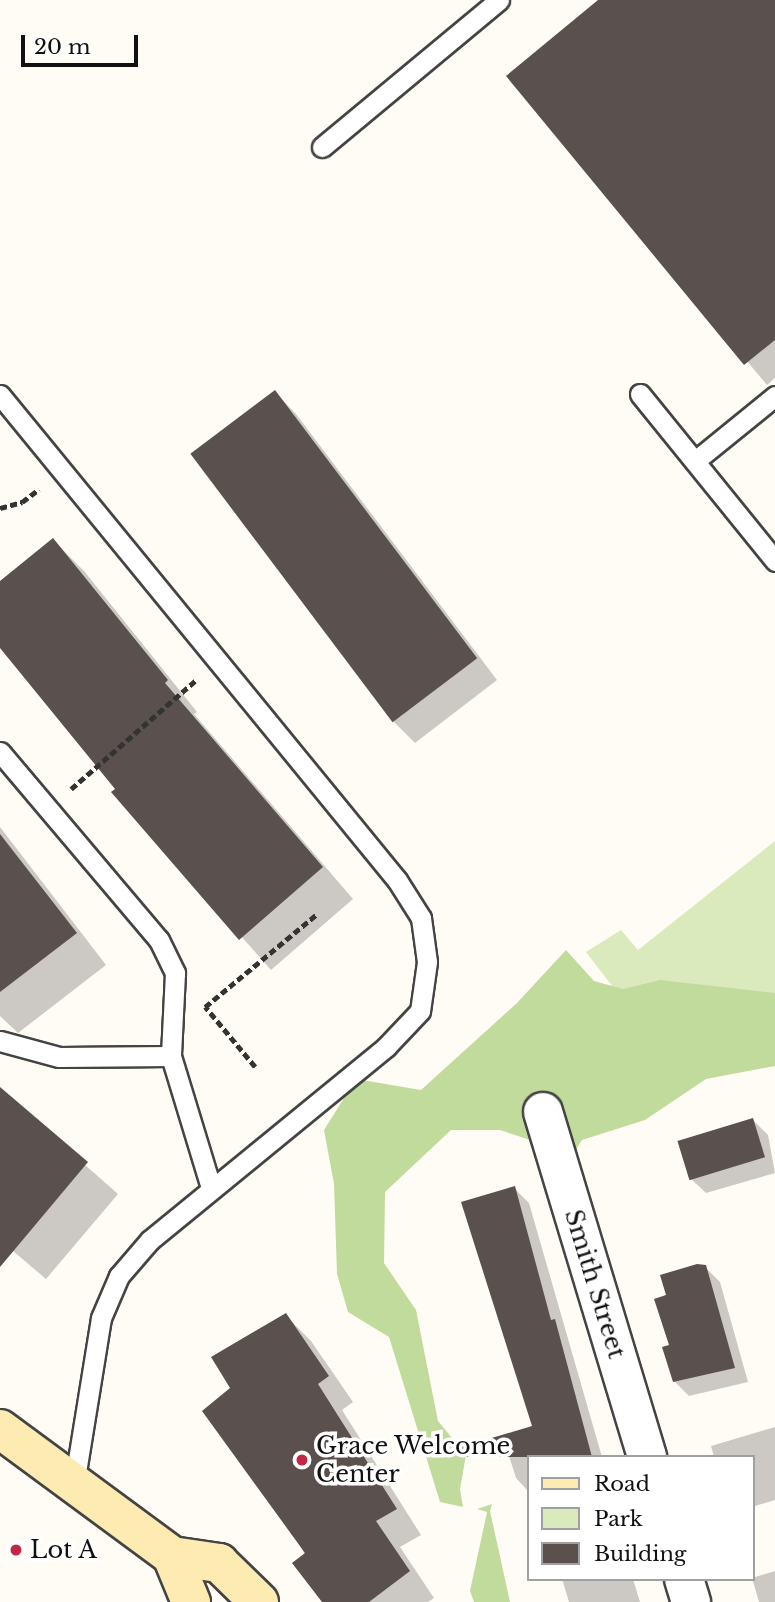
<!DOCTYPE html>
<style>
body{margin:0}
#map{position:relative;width:775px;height:1602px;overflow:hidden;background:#fffcf5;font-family:"Libre Baskerville",serif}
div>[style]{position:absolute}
.green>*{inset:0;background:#dbeabd}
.forest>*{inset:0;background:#c1db9d}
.shadow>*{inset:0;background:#0003}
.building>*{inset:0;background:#5a504d;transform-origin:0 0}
.path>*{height:4.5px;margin-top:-2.25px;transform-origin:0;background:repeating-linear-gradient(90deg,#333 0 7px,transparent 0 10.5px)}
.roads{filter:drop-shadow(2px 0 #444) drop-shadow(-2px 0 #444) drop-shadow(0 2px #444) drop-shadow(0 -2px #444)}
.lane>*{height:19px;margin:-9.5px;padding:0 9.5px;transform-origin:9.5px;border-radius:9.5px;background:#fff}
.street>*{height:38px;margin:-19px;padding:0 19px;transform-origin:19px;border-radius:19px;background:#fff}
.secondary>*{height:38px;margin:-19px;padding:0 19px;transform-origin:19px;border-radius:19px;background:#feebb1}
.dots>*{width:19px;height:19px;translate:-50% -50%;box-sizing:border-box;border:4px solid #fff;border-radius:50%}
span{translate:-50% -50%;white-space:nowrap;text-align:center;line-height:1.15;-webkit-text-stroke:7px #fff;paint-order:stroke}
.street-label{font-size:24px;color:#111}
.poi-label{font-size:24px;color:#111}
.left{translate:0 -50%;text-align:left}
.legend{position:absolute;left:527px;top:1455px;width:228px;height:126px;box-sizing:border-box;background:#fff;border:2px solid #a0a0a0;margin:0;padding:9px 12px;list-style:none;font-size:21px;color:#111}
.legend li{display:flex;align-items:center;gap:14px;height:35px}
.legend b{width:35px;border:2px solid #a0a0a0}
.scale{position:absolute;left:21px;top:35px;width:117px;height:32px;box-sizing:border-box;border:4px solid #111;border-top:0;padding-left:9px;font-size:21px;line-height:24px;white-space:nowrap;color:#111;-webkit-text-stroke:5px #fff;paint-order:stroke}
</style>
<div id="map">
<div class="green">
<i style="clip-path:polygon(775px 841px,775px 993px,655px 1042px,586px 952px,621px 930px,638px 950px)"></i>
</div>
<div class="forest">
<i style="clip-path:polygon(566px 950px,594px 981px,623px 989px,660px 980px,775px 993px,775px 1066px,706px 1079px,645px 1120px,582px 1140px,573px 1154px,500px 1130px,451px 1130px,385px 1192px,384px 1263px,416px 1310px,438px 1421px,466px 1455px,460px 1489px,463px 1507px,440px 1502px,389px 1337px,348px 1312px,337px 1274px,334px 1184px,324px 1130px,356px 1079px,421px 1090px,517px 1003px)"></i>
<i style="clip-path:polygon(492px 1504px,490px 1511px,510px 1602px,474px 1602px,470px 1591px,487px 1512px,477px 1509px)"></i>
</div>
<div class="shadow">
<i style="clip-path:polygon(600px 0,775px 0,775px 378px,767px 385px,509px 76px)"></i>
<i style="clip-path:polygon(275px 392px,296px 414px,497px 680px,415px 743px,394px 722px)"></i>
<i style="clip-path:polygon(53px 540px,84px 571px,197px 712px,194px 714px,353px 899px,271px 970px,113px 792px,117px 789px,0 645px,0 584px)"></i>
<i style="clip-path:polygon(0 827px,106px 965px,18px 1033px,0 1016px)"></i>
<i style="clip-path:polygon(0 1090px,118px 1194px,46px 1279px,0 1240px)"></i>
<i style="clip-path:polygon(753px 1120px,768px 1135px,775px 1173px,706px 1193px,690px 1178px)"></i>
<i style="clip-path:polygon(514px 1188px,529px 1203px,602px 1457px,528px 1457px,528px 1491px,516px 1478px,503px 1437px,534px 1428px)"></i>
<i style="clip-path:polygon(705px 1267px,720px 1282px,748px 1382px,689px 1396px,674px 1381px,668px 1297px)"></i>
<i style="clip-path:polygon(286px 1316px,311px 1341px,353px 1402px,342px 1410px,421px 1535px,400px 1547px,434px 1598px,428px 1602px,325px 1602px,233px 1389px)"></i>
<i style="clip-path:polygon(775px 1427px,775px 1500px,752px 1507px,752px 1457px,714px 1457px,711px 1446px)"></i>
<i style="clip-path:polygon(775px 1571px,775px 1602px,759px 1602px,752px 1578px)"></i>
<i style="clip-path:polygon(562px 1579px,633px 1579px,640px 1602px,569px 1602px)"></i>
</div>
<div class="building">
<i style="clip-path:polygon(598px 0,775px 0,775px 340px,744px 365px,506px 76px)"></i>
<i style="left:275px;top:390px;width:336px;height:106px;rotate:53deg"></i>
<i style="clip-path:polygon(53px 538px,168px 680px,165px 683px,323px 867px,239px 940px,111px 792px,115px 789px,0 648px,0 581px)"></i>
<i style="clip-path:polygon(0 834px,77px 933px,0 992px)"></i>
<i style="clip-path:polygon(0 1087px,88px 1162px,0 1267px)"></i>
<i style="left:753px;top:1118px;width:41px;height:79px;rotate:73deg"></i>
<i style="clip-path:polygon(515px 1186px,551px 1320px,555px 1319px,592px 1457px,459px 1457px,458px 1448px,532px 1426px,461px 1202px)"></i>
<i style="clip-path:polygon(697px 1264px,706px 1265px,735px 1368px,673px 1382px,662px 1347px,669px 1345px,654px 1299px,666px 1295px,660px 1275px)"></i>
<i style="clip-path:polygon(286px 1313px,329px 1376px,318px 1384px,397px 1509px,376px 1521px,410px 1571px,369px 1602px,322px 1602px,292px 1563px,305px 1553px,202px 1411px,230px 1388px,211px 1357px)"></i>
</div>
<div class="path">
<i style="left:0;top:508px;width:23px;rotate:-15deg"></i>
<i style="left:22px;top:502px;width:21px;rotate:-37deg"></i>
<i style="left:71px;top:789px;width:166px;rotate:-41.1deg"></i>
<i style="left:255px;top:1067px;width:78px;rotate:-129.8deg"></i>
<i style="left:205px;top:1007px;width:146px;rotate:-39.7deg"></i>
</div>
<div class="roads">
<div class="lane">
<i style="left:322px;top:147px;width:230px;rotate:-39.7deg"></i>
<i style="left:640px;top:394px;width:215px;rotate:51deg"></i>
<i style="left:0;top:395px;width:627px;rotate:50.7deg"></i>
<i style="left:397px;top:880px;width:45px;rotate:57.7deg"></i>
<i style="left:421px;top:918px;width:44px;rotate:82.2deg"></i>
<i style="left:427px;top:962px;width:49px;rotate:98.1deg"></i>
<i style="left:420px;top:1011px;width:50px;rotate:133.4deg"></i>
<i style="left:386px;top:1047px;width:305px;rotate:140.7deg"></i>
<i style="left:150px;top:1240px;width:48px;rotate:130.7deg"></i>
<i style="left:119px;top:1276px;width:46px;rotate:113.2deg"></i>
<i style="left:101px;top:1318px;width:169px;rotate:99.2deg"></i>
<i style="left:695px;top:461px;width:103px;rotate:-39.1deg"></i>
<i style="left:0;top:752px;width:246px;rotate:49.8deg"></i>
<i style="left:159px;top:940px;width:37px;rotate:64deg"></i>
<i style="left:175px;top:973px;width:83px;rotate:92.8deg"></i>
<i style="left:0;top:1041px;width:61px;rotate:15.2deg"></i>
<i style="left:59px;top:1057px;width:112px;rotate:-0.5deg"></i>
<i style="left:171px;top:1056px;width:138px;rotate:73.1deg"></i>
</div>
<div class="street">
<i style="left:543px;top:1112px;width:360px;rotate:73.2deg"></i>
<i style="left:684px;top:1579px;width:24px;rotate:73deg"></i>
</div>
<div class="secondary">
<i style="left:0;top:1429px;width:214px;rotate:36.4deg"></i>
<i style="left:172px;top:1556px;width:48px;rotate:8.5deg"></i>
<i style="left:219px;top:1563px;width:56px;rotate:44.3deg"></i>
<i style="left:172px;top:1556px;width:50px;rotate:67.6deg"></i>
</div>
</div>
<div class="dots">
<i style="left:302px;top:1460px;background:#c22845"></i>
<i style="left:16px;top:1550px;background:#c22845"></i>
</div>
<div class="street-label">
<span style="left:595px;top:1284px;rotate:73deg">Smith Street</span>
</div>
<div class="poi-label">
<span class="left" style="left:316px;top:1460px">Grace Welcome<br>Center</span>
<span class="left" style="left:30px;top:1550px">Lot A</span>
</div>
<ul class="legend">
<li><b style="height:9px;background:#feebb1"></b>Road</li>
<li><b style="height:19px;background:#dbeabd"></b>Park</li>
<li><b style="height:19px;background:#5a504d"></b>Building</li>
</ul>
<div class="scale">20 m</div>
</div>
